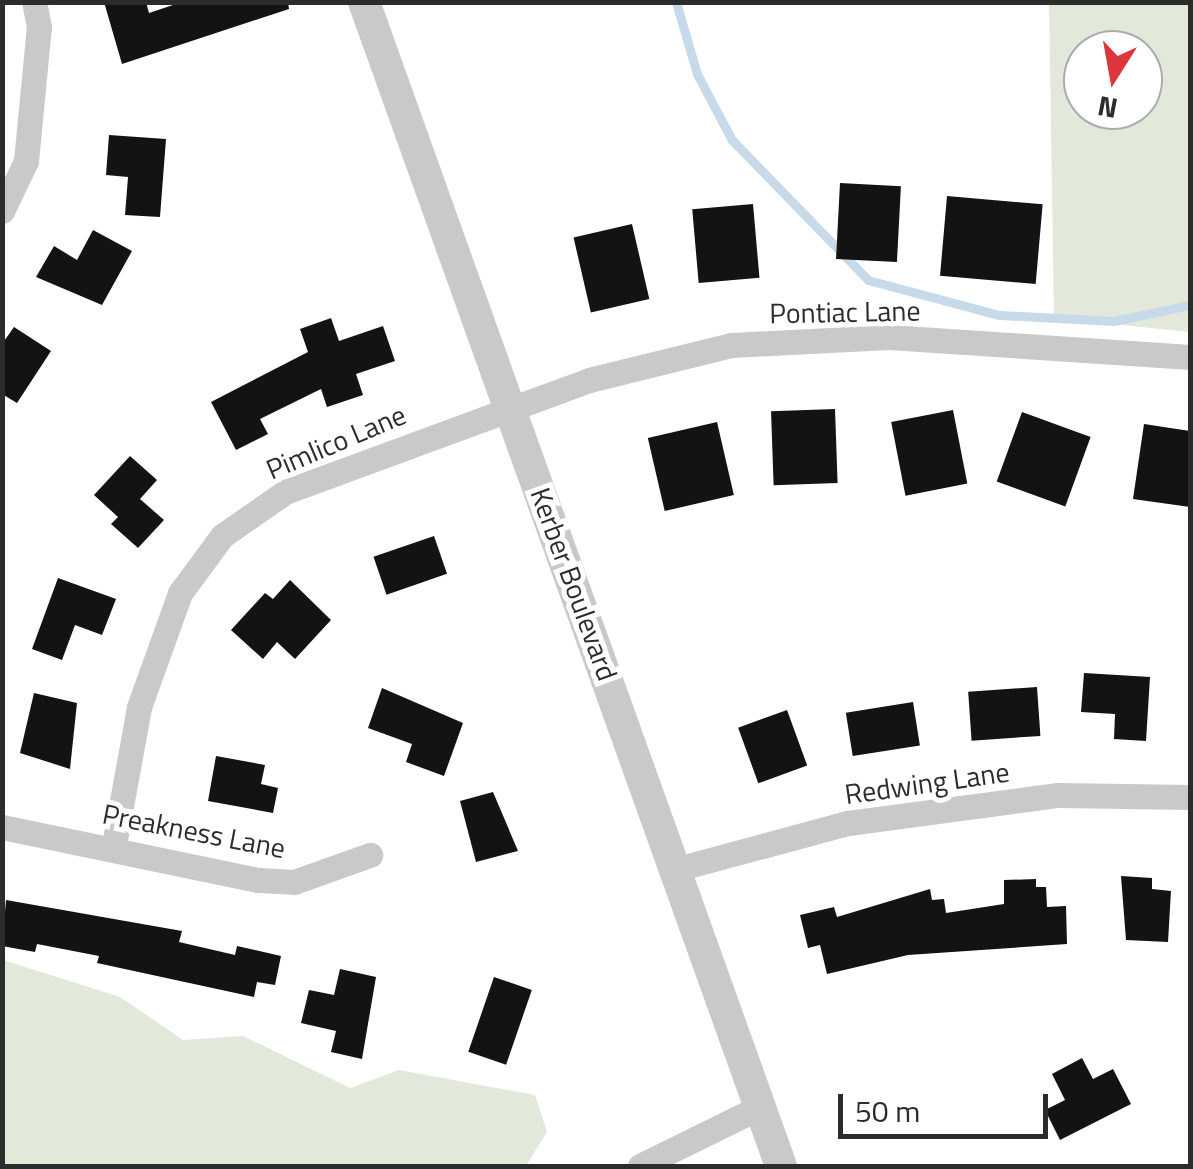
<!DOCTYPE html>
<style>
body{margin:0}
#map{position:relative;width:1193px;height:1169px;overflow:hidden;background:#fff;font-family:"Titillium Web",sans-serif}
div>[style]{position:absolute}
.green>*{inset:0;background:#e2e9da}
.stream>*{height:9px;margin:-4.5px;padding:0 4.5px;transform-origin:4.5px;border-radius:4.5px;background:#c7dae9}
.building>*{inset:0;background:#131313;transform-origin:0 0}
.minor>*{height:25px;margin:-12.5px;padding:0 12.5px;transform-origin:12.5px;border-radius:12.5px;background:#c9c9c9}
.tertiary>*{height:32px;margin:-16px;padding:0 16px;transform-origin:16px;border-radius:16px;background:#c9c9c9}
span{translate:-50% -50%;white-space:nowrap;text-align:center;line-height:1.15;-webkit-text-stroke:10px #fff;paint-order:stroke}
.street-label{font-size:28px;color:#2c2c2c}
.frame{position:absolute;inset:0;border:5px solid #2c2c2c;pointer-events:none}
.north{position:absolute;left:1063px;top:30px;width:100px;height:100px;box-sizing:border-box;background:#fff;border:2px solid #ababab;border-radius:50%;rotate:191deg;font-size:28px;font-weight:700;line-height:40px;text-align:center;color:#2c2c2c}
.north::after{content:'';display:block;margin:auto;width:35px;height:45px;background:#dc363d;clip-path:polygon(50% 0,100% 100%,50% 72%,0 100%)}
.scale{position:absolute;left:838px;top:1094px;width:210px;height:45px;box-sizing:border-box;border:5px solid #2c2c2c;border-top:0;padding-left:12px;font-size:30px;line-height:35px;white-space:nowrap;color:#2c2c2c;-webkit-text-stroke:8px #fff;paint-order:stroke}
</style>
<div id="map">
<div class="green">
<i style="clip-path:polygon(evenodd,1049px 3px,1190px 3px,1190px 332px,1054px 318px,1049px 3px,1083px 50px,1143px 50px,1143px 110px,1083px 110px,1083px 50px)"></i>
<i style="clip-path:polygon(3px 960px,120px 997px,183px 1040px,243px 1036px,350px 1088px,399px 1070px,535px 1095px,547px 1132px,526px 1166px,3px 1166px)"></i>
</div>
<div class="stream">
<i style="left:676px;top:2px;width:75px;rotate:73.7deg"></i>
<i style="left:697px;top:74px;width:75px;rotate:62.1deg"></i>
<i style="left:732px;top:140px;width:195px;rotate:45.8deg"></i>
<i style="left:868px;top:280px;width:136px;rotate:15deg"></i>
<i style="left:999px;top:315px;width:115px;rotate:3deg"></i>
<i style="left:1114px;top:321px;width:78px;rotate:-11.9deg"></i>
</div>
<div class="building">
<i style="clip-path:polygon(104px 2px,146px 2px,149px 13px,182px 2px,288px 2px,289px 9px,122px 64px)"></i>
<i style="clip-path:polygon(109px 135px,166px 139px,160px 217px,125px 215px,128px 177px,106px 175px)"></i>
<i style="left:840px;top:183px;width:61px;height:76px;rotate:3deg"></i>
<i style="left:947px;top:196px;width:96px;height:80px;rotate:5deg"></i>
<i style="left:753px;top:204px;width:74px;height:61px;rotate:85deg"></i>
<i style="left:632px;top:224px;width:77px;height:60px;rotate:77deg"></i>
<i style="clip-path:polygon(93px 230px,132px 251px,102px 305px,36px 277px,54px 246px,77px 260px)"></i>
<i style="clip-path:polygon(331px 318px,339px 341px,383px 326px,395px 361px,356px 374px,363px 395px,327px 407px,321px 389px,260px 419px,268px 434px,236px 450px,211px 402px,308px 352px,300px 329px)"></i>
<i style="clip-path:polygon(14px 327px,51px 351px,17px 403px,2px 394px,2px 344px)"></i>
<i style="left:835px;top:409px;width:74px;height:64px;rotate:88deg"></i>
<i style="left:953px;top:410px;width:75px;height:63px;rotate:79deg"></i>
<i style="left:1022px;top:412px;width:73px;height:74px;rotate:20deg"></i>
<i style="left:717px;top:422px;width:75px;height:71px;rotate:77deg"></i>
<i style="clip-path:polygon(1144px 424px,1190px 431px,1190px 507px,1133px 499px)"></i>
<i style="clip-path:polygon(130px 456px,157px 480px,140px 499px,164px 520px,138px 548px,111px 524px,118px 517px,94px 495px)"></i>
<i style="left:434px;top:536px;width:40px;height:64px;rotate:71deg"></i>
<i style="clip-path:polygon(58px 578px,116px 599px,102px 635px,75px 625px,62px 660px,32px 649px)"></i>
<i style="clip-path:polygon(290px 580px,331px 620px,295px 659px,277px 642px,263px 659px,231px 630px,265px 593px,273px 599px)"></i>
<i style="clip-path:polygon(1084px 673px,1150px 677px,1146px 741px,1114px 739px,1115px 714px,1081px 712px)"></i>
<i style="left:1037px;top:687px;width:49px;height:69px;rotate:86deg"></i>
<i style="clip-path:polygon(382px 688px,463px 723px,444px 776px,406px 762px,412px 744px,368px 728px)"></i>
<i style="clip-path:polygon(34px 693px,77px 703px,70px 769px,20px 753px)"></i>
<i style="left:913px;top:702px;width:44px;height:68px;rotate:81deg"></i>
<i style="left:787px;top:710px;width:59px;height:52px;rotate:70deg"></i>
<i style="clip-path:polygon(216px 756px,265px 765px,261px 784px,278px 788px,273px 813px,208px 801px)"></i>
<i style="clip-path:polygon(493px 792px,518px 851px,476px 862px,460px 801px)"></i>
<i style="clip-path:polygon(1121px 876px,1152px 878px,1152px 889px,1171px 891px,1168px 942px,1126px 940px)"></i>
<i style="clip-path:polygon(1036px 879px,1036px 887px,1046px 887px,1047px 907px,1066px 906px,1067px 944px,908px 955px,827px 974px,820px 945px,808px 948px,800px 915px,834px 907px,837px 917px,930px 889px,932px 900px,944px 899px,946px 913px,1004px 904px,1004px 880px)"></i>
<i style="clip-path:polygon(6px 900px,182px 931px,179px 942px,235px 955px,237px 946px,281px 956px,275px 985px,257px 982px,254px 997px,97px 963px,99px 956px,37px 944px,35px 952px,2px 946px)"></i>
<i style="clip-path:polygon(340px 969px,376px 977px,362px 1059px,331px 1052px,336px 1031px,301px 1023px,309px 990px,334px 995px)"></i>
<i style="left:494px;top:977px;width:40px;height:79px;rotate:19deg"></i>
<i style="clip-path:polygon(1082px 1058px,1093px 1079px,1113px 1069px,1131px 1104px,1060px 1140px,1045px 1110px,1065px 1100px,1052px 1074px)"></i>
</div>
<div class="minor">
<i style="left:2px;top:211px;width:55px;rotate:-64.4deg"></i>
<i style="left:26px;top:161px;width:135px;rotate:-84.5deg"></i>
<i style="left:39px;top:27px;width:25px;rotate:-101deg"></i>
<i style="left:2px;top:827px;width:261px;rotate:11.7deg"></i>
<i style="left:258px;top:880px;width:36px;rotate:3deg"></i>
<i style="left:294px;top:882px;width:81px;rotate:-19.6deg"></i>
<i style="left:114px;top:845px;width:140px;rotate:-79.7deg"></i>
<i style="left:139px;top:707px;width:121px;rotate:-70.2deg"></i>
<i style="left:180px;top:593px;width:71px;rotate:-53.6deg"></i>
<i style="left:222px;top:536px;width:77px;rotate:-34.9deg"></i>
<i style="left:285px;top:492px;width:324px;rotate:-20.2deg"></i>
<i style="left:589px;top:380px;width:146px;rotate:-13.8deg"></i>
<i style="left:731px;top:345px;width:158px;rotate:-2.9deg"></i>
<i style="left:889px;top:337px;width:302px;rotate:3.8deg"></i>
<i style="left:677px;top:869px;width:177px;rotate:-15.1deg"></i>
<i style="left:848px;top:823px;width:212px;rotate:-7.6deg"></i>
<i style="left:1058px;top:795px;width:132px;rotate:0.9deg"></i>
<i style="left:640px;top:1166px;width:134px;rotate:-26.2deg"></i>
</div>
<div class="tertiary">
<i style="left:364px;top:2px;width:1236px;rotate:70.29deg"></i>
</div>
<div class="street-label">
<span style="left:845px;top:312px;rotate:-1deg">Pontiac Lane</span>
<span style="left:336px;top:442px;rotate:-23deg">Pimlico Lane</span>
<span style="left:574px;top:584px;rotate:70deg">Kerber Boulevard</span>
<span style="left:927px;top:783px;rotate:-8deg">Redwing Lane</span>
<span style="left:194px;top:831px;rotate:11deg">Preakness Lane</span>
</div>
<div class="frame"></div>
<div class="north">N</div>
<div class="scale">50 m</div>
</div>
